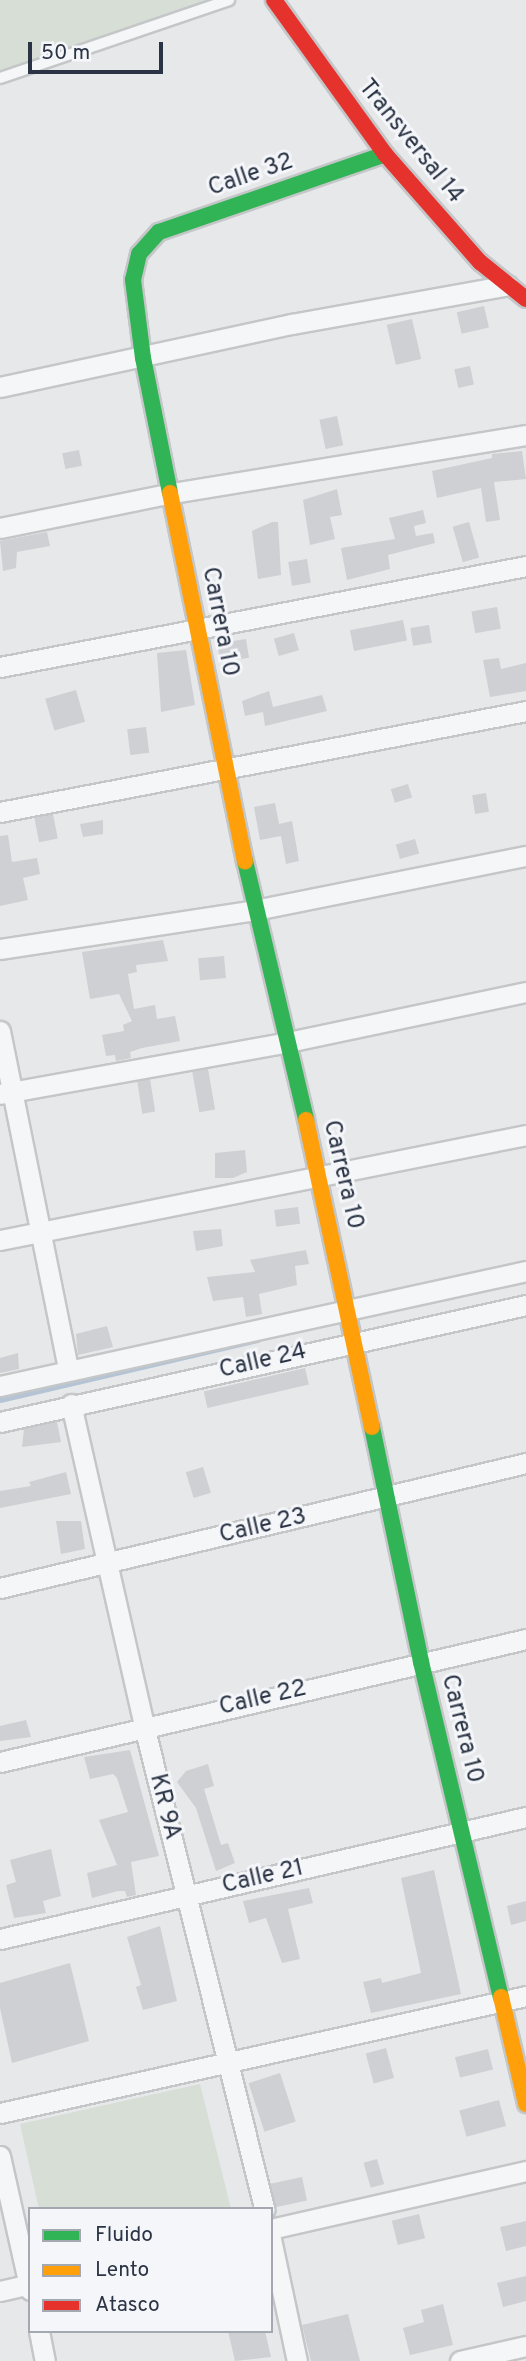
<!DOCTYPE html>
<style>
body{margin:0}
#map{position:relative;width:526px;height:2361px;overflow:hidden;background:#e6e8ea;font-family:Overpass,sans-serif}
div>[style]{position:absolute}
.green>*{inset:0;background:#d6ded6}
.stream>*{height:5px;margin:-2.5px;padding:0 2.5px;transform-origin:2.5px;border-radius:2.5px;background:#b4c4d5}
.building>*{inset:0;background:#ced0d3;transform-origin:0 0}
.roads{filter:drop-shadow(2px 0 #c4c6c8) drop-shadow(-2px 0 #c4c6c8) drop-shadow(0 2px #c4c6c8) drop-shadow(0 -2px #c4c6c8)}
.lane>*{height:10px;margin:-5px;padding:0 5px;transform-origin:5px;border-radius:5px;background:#f5f6f7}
.street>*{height:19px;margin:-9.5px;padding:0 9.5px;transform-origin:9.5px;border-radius:9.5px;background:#f5f6f7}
.fast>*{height:16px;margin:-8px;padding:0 8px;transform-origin:8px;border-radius:8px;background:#30b455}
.slow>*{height:16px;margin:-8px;padding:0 8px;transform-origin:8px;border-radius:8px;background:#ff9f0a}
.jam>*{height:16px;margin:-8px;padding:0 8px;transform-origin:8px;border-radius:8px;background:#e5322d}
span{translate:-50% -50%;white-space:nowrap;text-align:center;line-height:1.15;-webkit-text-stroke:6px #f4f6f9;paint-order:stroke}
.street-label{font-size:24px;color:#2b3445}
.legend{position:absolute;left:28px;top:2207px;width:245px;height:126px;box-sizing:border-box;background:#f4f6f9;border:2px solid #a4a8b1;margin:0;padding:9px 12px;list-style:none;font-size:21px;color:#2b3445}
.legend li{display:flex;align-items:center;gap:14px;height:35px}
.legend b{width:35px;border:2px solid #a4a8b1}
.scale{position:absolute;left:28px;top:42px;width:135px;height:32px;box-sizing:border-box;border:4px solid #2b3445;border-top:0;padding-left:9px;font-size:21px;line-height:24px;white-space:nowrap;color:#2b3445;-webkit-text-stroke:5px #f4f6f9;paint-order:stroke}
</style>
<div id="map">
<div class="green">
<i style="clip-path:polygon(0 0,210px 0,0 76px)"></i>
<i style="clip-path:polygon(200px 2084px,231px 2209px,39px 2209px,20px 2124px)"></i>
</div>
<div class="stream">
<i style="left:0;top:1400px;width:264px;rotate:-13.1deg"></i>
</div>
<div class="building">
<i style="left:484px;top:306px;width:22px;height:28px;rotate:77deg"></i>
<i style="left:412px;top:319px;width:41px;height:26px;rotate:77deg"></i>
<i style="left:470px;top:366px;width:19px;height:16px;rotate:78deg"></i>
<i style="left:337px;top:416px;width:30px;height:18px;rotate:78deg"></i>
<i style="left:79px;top:450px;width:16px;height:17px;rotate:79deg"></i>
<i style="clip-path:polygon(522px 451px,526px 479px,494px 482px,500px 520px,486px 522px,481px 488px,437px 498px,432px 471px,492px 458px,492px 454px)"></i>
<i style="clip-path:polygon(337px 489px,342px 515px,330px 517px,335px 539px,310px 545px,303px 500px)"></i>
<i style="clip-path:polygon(423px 510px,426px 523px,414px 526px,416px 536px,433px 533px,435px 543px,388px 555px,390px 569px,347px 580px,341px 548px,395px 539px,389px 518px)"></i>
<i style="clip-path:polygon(272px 522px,278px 522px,281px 575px,258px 579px,252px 531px)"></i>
<i style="left:469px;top:522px;width:37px;height:17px;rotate:74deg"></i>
<i style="clip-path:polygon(47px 532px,50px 546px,17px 552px,16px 568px,3px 571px,0 541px)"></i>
<i style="left:307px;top:559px;width:24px;height:19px;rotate:81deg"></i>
<i style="left:497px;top:607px;width:22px;height:26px;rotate:80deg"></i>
<i style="left:403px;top:620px;width:21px;height:54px;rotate:79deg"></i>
<i style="left:429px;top:625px;width:18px;height:19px;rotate:81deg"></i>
<i style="left:294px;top:633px;width:18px;height:21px;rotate:74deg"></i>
<i style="left:246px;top:639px;width:19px;height:29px;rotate:81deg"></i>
<i style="clip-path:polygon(186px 650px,195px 705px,161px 712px,157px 653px)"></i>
<i style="clip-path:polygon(499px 658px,501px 669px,526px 663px,526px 691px,490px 697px,483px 660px)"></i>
<i style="left:76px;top:690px;width:33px;height:32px;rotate:74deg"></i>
<i style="clip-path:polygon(269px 691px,273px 707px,322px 695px,327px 711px,265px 726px,263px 712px,245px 716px,242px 701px)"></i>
<i style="left:146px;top:727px;width:26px;height:19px;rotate:83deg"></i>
<i style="left:408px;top:784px;width:14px;height:18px;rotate:73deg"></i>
<i style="left:486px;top:793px;width:19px;height:14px;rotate:81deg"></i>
<i style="clip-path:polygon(275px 803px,279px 824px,292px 821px,299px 861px,286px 864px,281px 836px,260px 840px,254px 807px)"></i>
<i style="left:53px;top:814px;width:25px;height:19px;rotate:79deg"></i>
<i style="clip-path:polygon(103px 820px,103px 834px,83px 837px,80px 824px)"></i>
<i style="clip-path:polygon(8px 835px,12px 862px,37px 858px,40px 874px,23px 878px,28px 900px,0 906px,0 836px)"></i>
<i style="left:415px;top:839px;width:15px;height:20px;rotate:74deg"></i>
<i style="clip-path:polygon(163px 940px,168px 961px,136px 965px,137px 972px,128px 974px,134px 1009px,155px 1005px,157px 1019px,175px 1016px,180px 1041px,142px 1048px,130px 1052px,131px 1058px,116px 1061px,115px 1055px,106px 1056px,102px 1035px,124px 1031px,123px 1025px,132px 1021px,119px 994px,90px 999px,82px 952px)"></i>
<i style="left:224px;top:956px;width:22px;height:26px;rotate:85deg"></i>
<i style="left:208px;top:1069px;width:41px;height:16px;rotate:80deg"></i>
<i style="left:150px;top:1079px;width:33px;height:13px;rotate:81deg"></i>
<i style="clip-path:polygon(245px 1150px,247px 1172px,233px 1178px,215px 1178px,215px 1153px)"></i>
<i style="left:298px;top:1207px;width:17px;height:24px;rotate:83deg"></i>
<i style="clip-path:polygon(221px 1229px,223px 1246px,196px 1251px,193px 1231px)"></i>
<i style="clip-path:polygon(306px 1250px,309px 1264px,295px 1266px,297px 1285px,259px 1294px,262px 1314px,246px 1317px,243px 1297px,213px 1301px,207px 1277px,255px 1272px,250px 1260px)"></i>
<i style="clip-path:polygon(107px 1326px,113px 1347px,78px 1355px,76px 1334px)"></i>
<i style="clip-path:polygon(18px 1353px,19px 1369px,0 1373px,0 1358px)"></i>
<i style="left:305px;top:1368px;width:17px;height:104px;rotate:77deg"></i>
<i style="clip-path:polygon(57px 1422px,61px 1442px,22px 1447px,24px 1429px)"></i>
<i style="left:203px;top:1467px;width:27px;height:18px;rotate:73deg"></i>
<i style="clip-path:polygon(66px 1472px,71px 1494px,0 1508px,0 1491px,31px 1486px,29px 1482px)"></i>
<i style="clip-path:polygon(56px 1521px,81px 1521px,85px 1549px,61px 1554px)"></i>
<i style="clip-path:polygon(26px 1720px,31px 1737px,0 1741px,0 1726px)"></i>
<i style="clip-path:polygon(130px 1750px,159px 1856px,131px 1862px,136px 1895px,127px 1897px,125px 1891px,118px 1891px,92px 1898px,87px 1873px,117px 1865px,99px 1820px,128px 1812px,117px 1778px,113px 1774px,90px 1779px,84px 1757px)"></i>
<i style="clip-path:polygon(208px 1764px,214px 1786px,204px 1789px,221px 1845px,228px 1843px,235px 1863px,216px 1871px,196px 1808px,177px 1782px,186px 1771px)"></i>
<i style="clip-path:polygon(51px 1849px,61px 1896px,43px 1901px,46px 1913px,14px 1918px,6px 1885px,16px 1882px,10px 1860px)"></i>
<i style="clip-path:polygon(434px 1870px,461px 1994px,371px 2013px,363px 1982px,381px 1978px,382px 1983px,421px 1973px,401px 1878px)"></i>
<i style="clip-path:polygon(309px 1888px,313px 1903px,288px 1909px,300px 1959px,282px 1963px,266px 1918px,249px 1923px,243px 1901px)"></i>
<i style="clip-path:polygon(526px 1901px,526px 1921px,511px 1925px,507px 1906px)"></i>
<i style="clip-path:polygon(160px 1926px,177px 2001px,143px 2010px,136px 1987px,141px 1985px,127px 1937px)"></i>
<i style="clip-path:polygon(70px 1963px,89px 2041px,12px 2063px,0 2008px,0 1983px)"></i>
<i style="left:386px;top:2048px;width:31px;height:21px;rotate:75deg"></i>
<i style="left:488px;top:2049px;width:21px;height:34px;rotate:76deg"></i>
<i style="left:280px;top:2073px;width:51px;height:33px;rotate:72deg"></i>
<i style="left:499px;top:2100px;width:27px;height:41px;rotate:75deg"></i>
<i style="left:377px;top:2159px;width:26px;height:14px;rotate:74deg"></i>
<i style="left:302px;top:2177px;width:24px;height:32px;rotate:78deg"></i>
<i style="left:419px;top:2214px;width:25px;height:28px;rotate:76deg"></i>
<i style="clip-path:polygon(526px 2221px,526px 2246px,506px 2251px,500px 2227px)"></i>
<i style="clip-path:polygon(526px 2276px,526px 2301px,503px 2307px,497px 2283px)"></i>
<i style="clip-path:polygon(443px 2304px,453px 2345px,410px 2355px,403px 2328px,424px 2322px,421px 2310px)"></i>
<i style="clip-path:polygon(348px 2314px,360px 2361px,311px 2361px,302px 2325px)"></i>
<i style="clip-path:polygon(228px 2331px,265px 2331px,271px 2357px,235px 2361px)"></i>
</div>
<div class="roads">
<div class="lane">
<i style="left:0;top:78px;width:242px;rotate:-18.8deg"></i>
</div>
<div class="street">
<i style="left:0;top:387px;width:299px;rotate:-12.2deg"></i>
<i style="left:292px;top:324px;width:219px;rotate:-10.2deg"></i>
<i style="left:0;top:528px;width:176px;rotate:-11.5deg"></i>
<i style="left:172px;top:493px;width:359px;rotate:-9.3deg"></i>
<i style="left:0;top:667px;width:536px;rotate:-10.87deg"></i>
<i style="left:0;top:812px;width:536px;rotate:-10.87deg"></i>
<i style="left:0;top:949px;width:258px;rotate:-8.7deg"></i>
<i style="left:255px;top:910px;width:276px;rotate:-11.3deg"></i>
<i style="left:0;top:1031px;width:345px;rotate:78.6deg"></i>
<i style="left:0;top:1094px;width:293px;rotate:-10.2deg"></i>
<i style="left:288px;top:1042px;width:243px;rotate:-11.9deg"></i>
<i style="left:0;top:1240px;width:536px;rotate:-11.29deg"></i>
<i style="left:0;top:1386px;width:538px;rotate:-12.33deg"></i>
<i style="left:71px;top:1404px;width:330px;rotate:77.2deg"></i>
<i style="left:144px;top:1726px;width:498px;rotate:76deg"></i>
<i style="left:0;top:1422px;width:539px;rotate:-12.54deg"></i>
<i style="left:0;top:1588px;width:541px;rotate:-13.37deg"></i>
<i style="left:0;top:1762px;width:540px;rotate:-13.16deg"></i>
<i style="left:0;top:1939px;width:540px;rotate:-13.06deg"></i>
<i style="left:0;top:2113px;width:539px;rotate:-12.54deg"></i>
<i style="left:0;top:2156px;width:137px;rotate:77.4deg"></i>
<i style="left:271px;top:2229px;width:262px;rotate:-12.8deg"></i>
<i style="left:271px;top:2239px;width:125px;rotate:78deg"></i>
<i style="left:0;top:2291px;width:31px;rotate:-13deg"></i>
<i style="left:39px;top:2331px;width:31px;rotate:79deg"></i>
<i style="left:460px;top:2361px;width:68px;rotate:-12.8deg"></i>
</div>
<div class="fast">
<i style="left:170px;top:493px;width:138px;rotate:-101.3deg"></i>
<i style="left:143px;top:358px;width:79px;rotate:-97.3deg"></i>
<i style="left:133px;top:280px;width:27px;rotate:-77deg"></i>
<i style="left:139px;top:254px;width:30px;rotate:-48deg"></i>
<i style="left:159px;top:232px;width:239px;rotate:-19deg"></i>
<i style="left:245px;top:861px;width:266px;rotate:76.7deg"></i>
<i style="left:372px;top:1427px;width:240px;rotate:78.2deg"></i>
<i style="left:421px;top:1662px;width:344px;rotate:76.6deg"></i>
</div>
<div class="slow">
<i style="left:170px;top:493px;width:376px;rotate:78.5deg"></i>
<i style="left:306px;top:1120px;width:314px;rotate:77.9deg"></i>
<i style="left:501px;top:1997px;width:110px;rotate:76.8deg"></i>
</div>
<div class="jam">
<i style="left:274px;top:0;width:190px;rotate:54.2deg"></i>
<i style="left:385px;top:154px;width:144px;rotate:48.7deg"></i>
<i style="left:480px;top:262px;width:59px;rotate:38.8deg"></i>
</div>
</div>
<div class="street-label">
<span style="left:410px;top:142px;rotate:51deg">Transversal 14</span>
<span style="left:251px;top:176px;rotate:-19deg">Calle 32</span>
<span style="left:219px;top:622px;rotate:79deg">Carrera 10</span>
<span style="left:342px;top:1175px;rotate:77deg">Carrera 10</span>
<span style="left:263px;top:1362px;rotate:-13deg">Calle 24</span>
<span style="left:263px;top:1527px;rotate:-13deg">Calle 23</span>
<span style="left:263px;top:1699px;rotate:-13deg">Calle 22</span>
<span style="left:461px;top:1729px;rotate:76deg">Carrera 10</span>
<span style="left:164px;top:1807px;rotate:76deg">KR 9A</span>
<span style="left:263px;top:1878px;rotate:-13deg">Calle 21</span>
</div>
<ul class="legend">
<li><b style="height:9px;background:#30b455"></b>Fluido</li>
<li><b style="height:9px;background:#ff9f0a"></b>Lento</li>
<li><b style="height:9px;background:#e5322d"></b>Atasco</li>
</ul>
<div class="scale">50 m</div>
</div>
